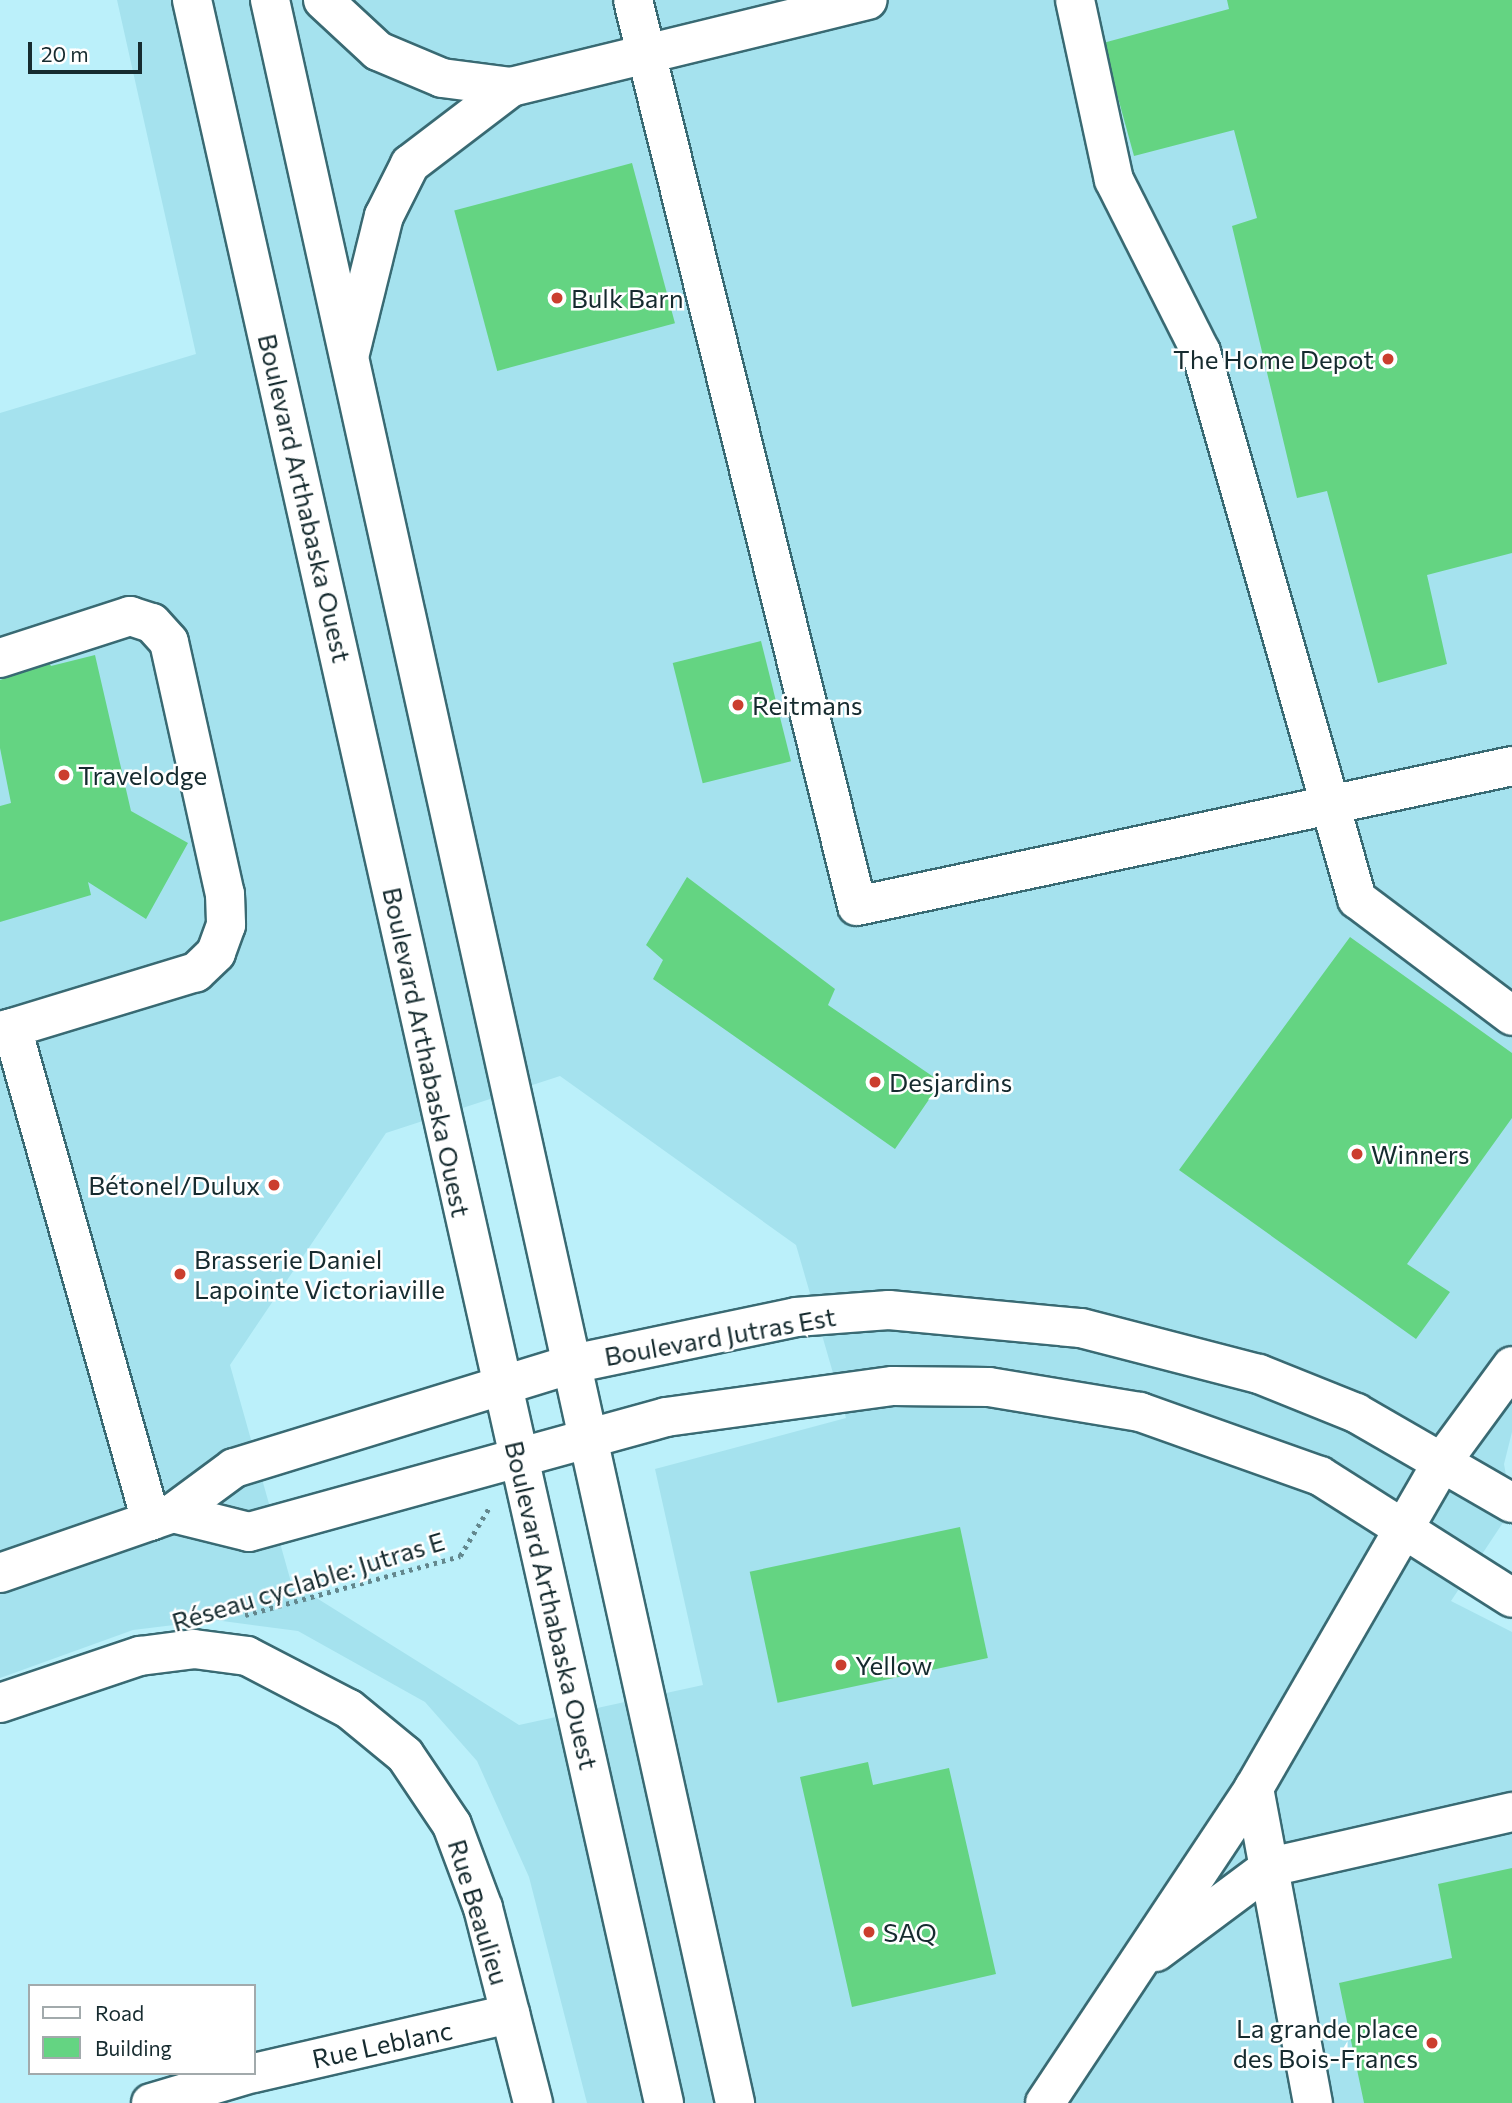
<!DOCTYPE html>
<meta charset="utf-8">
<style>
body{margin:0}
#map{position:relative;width:1512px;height:2103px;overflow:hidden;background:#bbf0fa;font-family:Commissioner,sans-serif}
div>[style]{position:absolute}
.built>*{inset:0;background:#a5e2ee}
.building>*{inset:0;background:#64d482;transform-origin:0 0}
.path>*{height:4.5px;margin-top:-2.25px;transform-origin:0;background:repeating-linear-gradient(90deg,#63878d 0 3.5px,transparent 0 8.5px)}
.roads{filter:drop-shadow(2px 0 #396a73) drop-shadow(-2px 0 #396a73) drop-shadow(0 2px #396a73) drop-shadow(0 -2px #396a73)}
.minor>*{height:38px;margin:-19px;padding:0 19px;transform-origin:19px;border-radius:19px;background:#fff}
.major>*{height:38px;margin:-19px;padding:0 19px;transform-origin:19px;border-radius:19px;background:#fff}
.dots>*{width:19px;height:19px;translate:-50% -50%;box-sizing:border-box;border:4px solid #fff;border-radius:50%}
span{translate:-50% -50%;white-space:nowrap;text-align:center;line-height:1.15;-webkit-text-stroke:5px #fff;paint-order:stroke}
.poi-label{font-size:26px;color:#162b2f}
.left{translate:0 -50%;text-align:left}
.right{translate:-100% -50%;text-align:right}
.street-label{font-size:26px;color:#162b2f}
.legend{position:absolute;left:28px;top:1984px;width:228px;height:91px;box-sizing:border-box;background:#fff;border:2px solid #a2aaac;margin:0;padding:9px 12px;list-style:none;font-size:21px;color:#162b2f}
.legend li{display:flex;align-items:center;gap:14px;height:35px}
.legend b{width:35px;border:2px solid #a2aaac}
.scale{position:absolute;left:28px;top:42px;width:114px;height:32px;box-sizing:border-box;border:4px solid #162b2f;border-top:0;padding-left:9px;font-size:21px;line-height:24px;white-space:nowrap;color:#162b2f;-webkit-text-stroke:5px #fff;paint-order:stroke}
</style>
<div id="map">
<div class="built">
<i style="clip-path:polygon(evenodd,117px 0,1512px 0,1512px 1432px,1504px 1464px,1512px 1509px,1451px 1601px,1512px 1632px,1512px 2103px,587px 2103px,529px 1877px,477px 1761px,425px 1702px,298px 1631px,215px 1620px,133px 1630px,0 1678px,0 413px,196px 354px,117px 0,560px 1076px,796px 1245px,846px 1418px,655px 1469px,703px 1685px,519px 1725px,291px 1582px,230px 1365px,386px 1133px,560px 1076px)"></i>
</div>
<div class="building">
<i style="clip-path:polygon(1227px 0,1512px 0,1512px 553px,1427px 575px,1447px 664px,1378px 683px,1327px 491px,1297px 498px,1232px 226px,1257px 218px,1234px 130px,1134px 156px,1103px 43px,1229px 9px)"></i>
<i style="left:632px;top:163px;width:166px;height:184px;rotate:75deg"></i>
<i style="left:761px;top:641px;width:124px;height:91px;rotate:76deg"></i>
<i style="clip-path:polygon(43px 653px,51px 666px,95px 655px,131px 811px,188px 843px,146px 919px,88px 882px,91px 895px,0 922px,0 806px,11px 803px,0 748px,0 680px,8px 677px,2px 665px)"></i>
<i style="clip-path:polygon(687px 877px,835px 989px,828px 1005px,941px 1082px,895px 1149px,653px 979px,663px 960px,646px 945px)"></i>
<i style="clip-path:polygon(1350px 937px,1512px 1053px,1512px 1118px,1407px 1264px,1450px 1292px,1416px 1339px,1179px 1170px)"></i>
<i style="left:960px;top:1527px;width:134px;height:215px;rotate:78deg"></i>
<i style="clip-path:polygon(868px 1762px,873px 1785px,949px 1768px,996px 1974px,852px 2007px,800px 1777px)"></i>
<i style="clip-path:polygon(1512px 1868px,1512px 2103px,1364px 2103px,1339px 1983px,1452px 1958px,1438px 1884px)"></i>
</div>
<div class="path">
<i style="left:245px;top:1615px;width:223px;rotate:-15.3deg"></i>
<i style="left:460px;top:1556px;width:58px;rotate:-59deg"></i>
</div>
<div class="roads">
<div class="minor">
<i style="left:323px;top:0;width:75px;rotate:42.8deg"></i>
<i style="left:378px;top:51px;width:69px;rotate:22.9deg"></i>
<i style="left:442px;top:78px;width:70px;rotate:7.4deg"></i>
<i style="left:511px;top:87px;width:367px;rotate:-13.7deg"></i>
<i style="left:633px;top:0;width:933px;rotate:76.11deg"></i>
<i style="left:857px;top:906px;width:670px;rotate:-12.06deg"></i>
<i style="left:1075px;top:0;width:184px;rotate:77.8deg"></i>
<i style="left:1114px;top:180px;width:193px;rotate:63.2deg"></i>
<i style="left:1201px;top:352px;width:569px;rotate:74.08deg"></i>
<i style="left:1357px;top:899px;width:194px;rotate:37deg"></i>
<i style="left:350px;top:353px;width:141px;rotate:-76.1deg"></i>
<i style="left:384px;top:216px;width:58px;rotate:-63.4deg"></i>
<i style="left:410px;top:164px;width:127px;rotate:-37.3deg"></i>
<i style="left:0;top:658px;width:137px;rotate:-17.9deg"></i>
<i style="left:130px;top:616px;width:23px;rotate:18deg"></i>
<i style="left:152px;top:623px;width:25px;rotate:48deg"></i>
<i style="left:169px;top:642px;width:258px;rotate:77.5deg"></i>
<i style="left:225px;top:894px;width:31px;rotate:88deg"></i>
<i style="left:226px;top:925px;width:30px;rotate:110deg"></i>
<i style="left:216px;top:953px;width:28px;rotate:136deg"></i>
<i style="left:196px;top:972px;width:192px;rotate:163.1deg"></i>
<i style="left:0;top:1031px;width:12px;rotate:-14deg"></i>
<i style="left:12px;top:1028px;width:512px;rotate:74.25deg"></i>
<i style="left:0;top:1703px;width:148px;rotate:-18.6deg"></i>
<i style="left:140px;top:1656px;width:54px;rotate:-7.4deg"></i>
<i style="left:194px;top:1649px;width:53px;rotate:7.5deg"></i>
<i style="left:247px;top:1656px;width:115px;rotate:27.5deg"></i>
<i style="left:349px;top:1709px;width:72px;rotate:39.4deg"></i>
<i style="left:405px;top:1755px;width:84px;rotate:56.1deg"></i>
<i style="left:452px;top:1825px;width:89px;rotate:69.5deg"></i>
<i style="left:483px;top:1908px;width:201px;rotate:75.6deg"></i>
<i style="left:1254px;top:1788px;width:320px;rotate:79.4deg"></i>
<i style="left:1156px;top:1952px;width:142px;rotate:-36.7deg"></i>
<i style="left:1270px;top:1867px;width:248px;rotate:-12.8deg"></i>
<i style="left:254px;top:2073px;width:263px;rotate:-13deg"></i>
<i style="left:151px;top:2103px;width:105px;rotate:-16.5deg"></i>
<i style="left:1045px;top:2103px;width:378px;rotate:-56.4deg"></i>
<i style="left:1254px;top:1788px;width:380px;rotate:-60deg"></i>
<i style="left:1444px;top:1459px;width:115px;rotate:-53.8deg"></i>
</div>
<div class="major">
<i style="left:192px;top:0;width:2155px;rotate:77.35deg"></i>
<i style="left:270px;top:0;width:2154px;rotate:77.53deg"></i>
<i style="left:173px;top:1513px;width:78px;rotate:14deg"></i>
<i style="left:249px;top:1532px;width:433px;rotate:-15.4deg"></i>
<i style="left:666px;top:1417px;width:229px;rotate:-7.8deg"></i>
<i style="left:893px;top:1386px;width:96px;rotate:0.6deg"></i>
<i style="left:989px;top:1387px;width:153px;rotate:9.4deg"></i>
<i style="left:1140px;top:1412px;width:191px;rotate:19.6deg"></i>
<i style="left:1320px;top:1476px;width:227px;rotate:32.4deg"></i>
<i style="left:0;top:1573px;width:183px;rotate:-19.1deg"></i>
<i style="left:173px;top:1513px;width:76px;rotate:-36.4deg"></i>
<i style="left:234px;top:1468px;width:354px;rotate:-17.1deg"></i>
<i style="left:572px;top:1364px;width:229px;rotate:-11.8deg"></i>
<i style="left:796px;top:1317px;width:93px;rotate:-4.3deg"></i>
<i style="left:889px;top:1310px;width:193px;rotate:5.4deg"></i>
<i style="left:1081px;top:1328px;width:184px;rotate:14.5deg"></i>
<i style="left:1259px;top:1374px;width:105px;rotate:21.9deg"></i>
<i style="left:1356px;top:1413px;width:180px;rotate:30deg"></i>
</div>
</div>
<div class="dots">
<i style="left:557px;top:298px;background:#cb3e2e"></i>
<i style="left:1388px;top:359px;background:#cb3e2e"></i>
<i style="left:738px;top:705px;background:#cb3e2e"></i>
<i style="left:64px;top:775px;background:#cb3e2e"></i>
<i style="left:875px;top:1082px;background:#cb3e2e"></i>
<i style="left:1357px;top:1154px;background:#cb3e2e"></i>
<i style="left:274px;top:1185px;background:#cb3e2e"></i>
<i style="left:180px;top:1274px;background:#cb3e2e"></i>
<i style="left:841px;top:1665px;background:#cb3e2e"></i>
<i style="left:869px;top:1932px;background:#cb3e2e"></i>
<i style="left:1432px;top:2043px;background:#cb3e2e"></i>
</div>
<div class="poi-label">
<span class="left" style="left:571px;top:298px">Bulk Barn</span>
<span class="right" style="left:1374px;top:359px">The Home Depot</span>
<span class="left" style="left:752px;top:705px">Reitmans</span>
<span class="left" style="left:78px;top:775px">Travelodge</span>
<span class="left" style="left:889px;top:1082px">Desjardins</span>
<span class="left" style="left:1371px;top:1154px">Winners</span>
<span class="right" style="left:260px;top:1185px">Bétonel/Dulux</span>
<span class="left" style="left:194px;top:1274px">Brasserie Daniel<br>Lapointe Victoriaville</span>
<span class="left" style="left:855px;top:1665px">Yellow</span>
<span class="left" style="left:883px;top:1932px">SAQ</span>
<span class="right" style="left:1418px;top:2043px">La grande place<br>des Bois-Francs</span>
</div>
<div class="street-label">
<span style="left:305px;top:498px;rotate:77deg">Boulevard Arthabaska Ouest</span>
<span style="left:427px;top:1052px;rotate:78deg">Boulevard Arthabaska Ouest</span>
<span style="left:720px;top:1336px;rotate:-10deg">Boulevard Jutras Est</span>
<span style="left:308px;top:1581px;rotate:-17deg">Réseau cyclable: Jutras E</span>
<span style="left:552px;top:1605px;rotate:77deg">Boulevard Arthabaska Ouest</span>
<span style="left:479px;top:1912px;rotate:73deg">Rue Beaulieu</span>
<span style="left:382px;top:2044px;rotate:-12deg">Rue Leblanc</span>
</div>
<ul class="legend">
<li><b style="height:9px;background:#fff"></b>Road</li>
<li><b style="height:19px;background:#64d482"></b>Building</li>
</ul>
<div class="scale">20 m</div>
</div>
